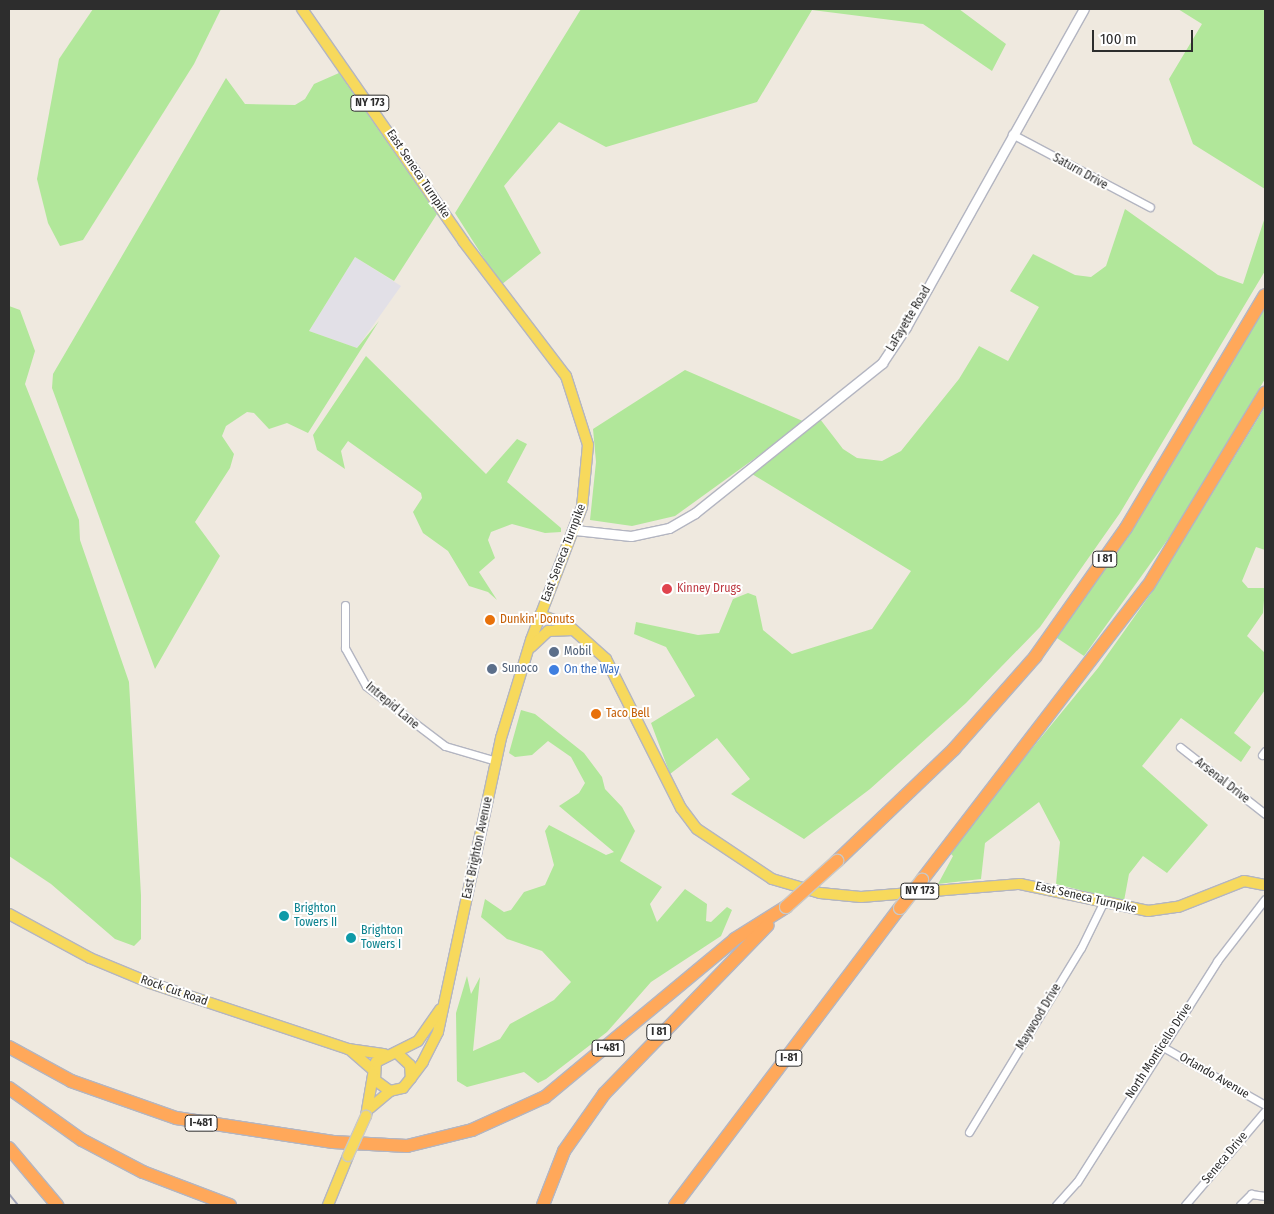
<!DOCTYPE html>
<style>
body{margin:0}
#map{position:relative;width:1274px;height:1214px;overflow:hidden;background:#efe9df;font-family:"Fira Sans Condensed",sans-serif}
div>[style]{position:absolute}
.industrial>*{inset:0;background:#e2e0e7}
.green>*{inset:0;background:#b1e79a}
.roads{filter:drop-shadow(1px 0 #b3b5c1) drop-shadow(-1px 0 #b3b5c1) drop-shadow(0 1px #b3b5c1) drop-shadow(0 -1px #b3b5c1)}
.street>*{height:7px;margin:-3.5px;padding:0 3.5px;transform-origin:3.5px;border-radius:3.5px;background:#fff}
.secondary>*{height:9px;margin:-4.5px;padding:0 4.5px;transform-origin:4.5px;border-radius:4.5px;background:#fff}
.primary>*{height:10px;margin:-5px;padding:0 5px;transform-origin:5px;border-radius:5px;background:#f7d95c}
.highway>*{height:12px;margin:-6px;padding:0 6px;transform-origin:6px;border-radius:6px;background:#ffa85a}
.rail>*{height:2px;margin:-1px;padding:0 1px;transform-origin:1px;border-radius:1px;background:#a1a4b8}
.bridges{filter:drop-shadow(1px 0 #c8c8c8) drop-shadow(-1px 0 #c8c8c8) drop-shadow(0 1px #c8c8c8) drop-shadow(0 -1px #c8c8c8)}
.primary-bridge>*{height:10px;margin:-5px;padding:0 5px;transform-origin:5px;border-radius:5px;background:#f7d95c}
.highway-bridge>*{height:12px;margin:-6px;padding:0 6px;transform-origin:6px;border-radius:6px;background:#ffa85a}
.dots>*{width:14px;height:14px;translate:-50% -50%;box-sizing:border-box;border:2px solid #fff;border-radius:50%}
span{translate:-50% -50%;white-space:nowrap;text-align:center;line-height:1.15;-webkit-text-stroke:4px #fff;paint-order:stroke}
.shield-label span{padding:1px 4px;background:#fff;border:1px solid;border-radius:4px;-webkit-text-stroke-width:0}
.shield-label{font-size:11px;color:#2d2d2d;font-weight:700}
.street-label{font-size:12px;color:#2d2d2d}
.health-label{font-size:12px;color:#be3a42}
.left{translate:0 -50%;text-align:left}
.food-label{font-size:12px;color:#c56008}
.service-label{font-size:12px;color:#4e5e75}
.shop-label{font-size:12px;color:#366cbe}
.culture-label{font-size:12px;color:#0d838f}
.frame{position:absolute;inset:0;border:10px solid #2d2d2d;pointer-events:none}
.scale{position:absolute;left:1092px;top:30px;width:101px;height:22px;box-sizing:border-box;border:2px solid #2d2d2d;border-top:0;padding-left:6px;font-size:15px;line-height:18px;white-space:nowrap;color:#2d2d2d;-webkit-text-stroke:4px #fff;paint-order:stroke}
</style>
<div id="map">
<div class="industrial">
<i style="clip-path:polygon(355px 257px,401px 286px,357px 348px,309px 331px)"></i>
</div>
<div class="green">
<i style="clip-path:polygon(93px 9px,221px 9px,194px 64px,83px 240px,60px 246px,48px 223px,37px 179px,59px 59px)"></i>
<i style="clip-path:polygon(581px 9px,959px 9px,1006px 44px,992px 71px,923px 24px,812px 10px,757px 102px,606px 147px,559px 122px,504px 186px,541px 253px,501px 285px,455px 213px)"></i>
<i style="clip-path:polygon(1178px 9px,1265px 9px,1265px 189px,1193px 144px,1169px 79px,1202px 24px)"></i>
<i style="clip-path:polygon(339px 73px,437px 214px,394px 281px,355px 257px,309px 331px,357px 348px,379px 321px,308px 433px,287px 423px,269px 429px,254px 413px,247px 412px,226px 426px,222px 436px,234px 454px,230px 468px,195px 522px,220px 556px,155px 669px,52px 388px,53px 374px,226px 78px,245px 104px,295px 105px,305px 99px,314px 84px)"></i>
<i style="clip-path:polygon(1125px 209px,1218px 275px,1243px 284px,1265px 217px,1265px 271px,1120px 513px,1040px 627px,966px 703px,870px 789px,804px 839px,731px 794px,750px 779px,717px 738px,670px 774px,651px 723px,695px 696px,666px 647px,634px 634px,636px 622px,698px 635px,719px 633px,733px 599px,748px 593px,756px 596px,763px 630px,792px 654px,872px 629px,911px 571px,752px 474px,820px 419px,843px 449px,857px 458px,882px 461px,901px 451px,959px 379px,979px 346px,1008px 361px,1039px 307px,1010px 291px,1033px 254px,1075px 275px,1091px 277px,1106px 266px)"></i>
<i style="clip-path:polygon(9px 306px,20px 310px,35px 351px,25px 384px,79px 520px,80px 540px,129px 682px,141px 895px,141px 939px,134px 946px,115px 939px,51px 884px,9px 856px)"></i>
<i style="clip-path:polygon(1265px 308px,1265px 379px,1176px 528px,1084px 656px,1054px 636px,1127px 539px)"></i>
<i style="clip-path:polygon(366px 356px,486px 474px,517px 439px,527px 444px,507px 482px,561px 528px,561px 532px,545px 533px,512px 524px,491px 532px,488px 540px,495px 558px,479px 572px,497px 600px,488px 592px,469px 586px,448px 551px,423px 533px,413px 512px,422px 498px,421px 493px,348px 441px,341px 451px,345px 469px,317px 450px,313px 435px)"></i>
<i style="clip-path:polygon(685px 370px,805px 422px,675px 516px,632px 526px,590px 520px,596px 462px,593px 429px)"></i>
<i style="clip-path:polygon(1265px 407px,1265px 550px,1256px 547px,1242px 581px,1248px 588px,1265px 588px,1263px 613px,1247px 636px,1265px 653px,1265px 690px,1234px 733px,1251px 747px,1241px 762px,1181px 718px,1142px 766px,1208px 825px,1167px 873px,1143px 856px,1129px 874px,1124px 901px,1056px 884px,1060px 842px,1039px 802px,985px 843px,981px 879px,938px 884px,953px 856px,948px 851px,1098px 668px,1152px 592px)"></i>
<i style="clip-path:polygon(521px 710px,535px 714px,584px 753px,602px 777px,605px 789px,622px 807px,635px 831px,620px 861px,662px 887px,650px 904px,657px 922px,685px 889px,707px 904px,706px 921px,711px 922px,727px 907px,732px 910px,721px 936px,651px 982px,607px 1032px,546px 1079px,538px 1083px,524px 1072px,467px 1087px,457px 1081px,456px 1013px,467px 976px,471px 994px,480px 977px,473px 1051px,500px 1039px,510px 1024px,554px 1000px,571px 982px,542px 951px,507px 939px,481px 917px,485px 899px,504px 912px,511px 910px,524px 892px,545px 885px,554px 865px,545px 831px,549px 825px,606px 855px,614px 852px,559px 806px,579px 793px,585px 783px,571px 757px,548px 741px,532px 755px,515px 757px,509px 753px)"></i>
</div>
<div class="roads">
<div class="street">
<i style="left:1012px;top:134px;width:156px;rotate:27.9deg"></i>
<i style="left:345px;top:605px;width:43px;rotate:90deg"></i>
<i style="left:345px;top:648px;width:43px;rotate:61.1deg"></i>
<i style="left:366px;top:686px;width:99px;rotate:37.2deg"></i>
<i style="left:445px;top:746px;width:53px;rotate:16.4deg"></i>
<i style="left:1180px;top:747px;width:108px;rotate:38.2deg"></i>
<i style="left:1262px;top:755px;width:5px;rotate:-53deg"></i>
<i style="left:1163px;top:1047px;width:117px;rotate:29.6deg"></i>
<i style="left:969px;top:1132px;width:215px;rotate:-58.7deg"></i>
<i style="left:1081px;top:948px;width:52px;rotate:-63.9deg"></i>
<i style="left:1056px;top:1205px;width:31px;rotate:-48deg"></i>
<i style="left:1077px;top:1182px;width:262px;rotate:-57.6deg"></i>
<i style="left:1217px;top:961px;width:78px;rotate:-52.3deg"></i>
<i style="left:1185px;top:1205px;width:123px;rotate:-49.6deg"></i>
<i style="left:1240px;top:1205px;width:16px;rotate:-45deg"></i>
<i style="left:1251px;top:1194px;width:14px;rotate:8deg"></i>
</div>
<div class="secondary">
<i style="left:575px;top:530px;width:56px;rotate:6.1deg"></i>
<i style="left:631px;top:536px;width:39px;rotate:-12deg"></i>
<i style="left:669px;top:528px;width:30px;rotate:-30deg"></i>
<i style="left:695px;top:513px;width:240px;rotate:-38.7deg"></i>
<i style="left:882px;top:363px;width:43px;rotate:-56.3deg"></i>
<i style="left:906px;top:327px;width:364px;rotate:-60.8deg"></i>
</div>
<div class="primary">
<i style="left:302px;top:9px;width:282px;rotate:55.2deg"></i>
<i style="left:463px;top:241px;width:170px;rotate:52.7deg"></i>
<i style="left:566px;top:376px;width:72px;rotate:72.3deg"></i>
<i style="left:588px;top:445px;width:62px;rotate:95.5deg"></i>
<i style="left:582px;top:507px;width:142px;rotate:111deg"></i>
<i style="left:531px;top:640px;width:102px;rotate:107deg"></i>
<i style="left:501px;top:738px;width:301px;rotate:102.1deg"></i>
<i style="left:438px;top:1032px;width:34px;rotate:117deg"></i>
<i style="left:423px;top:1062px;width:20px;rotate:127deg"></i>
<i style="left:540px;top:615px;width:30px;rotate:20deg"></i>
<i style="left:568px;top:625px;width:51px;rotate:41.8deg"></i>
<i style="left:606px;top:659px;width:167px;rotate:63.3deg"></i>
<i style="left:681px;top:808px;width:26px;rotate:53deg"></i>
<i style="left:697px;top:829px;width:90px;rotate:33.7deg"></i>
<i style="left:772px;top:879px;width:50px;rotate:16.3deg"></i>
<i style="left:820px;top:893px;width:41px;rotate:5.6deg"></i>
<i style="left:861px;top:897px;width:160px;rotate:-4.7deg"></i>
<i style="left:1020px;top:884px;width:131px;rotate:11.9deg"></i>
<i style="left:1148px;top:911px;width:30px;rotate:-8deg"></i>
<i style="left:1178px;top:907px;width:71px;rotate:-21.5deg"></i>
<i style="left:1244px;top:881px;width:21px;rotate:11deg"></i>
<i style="left:531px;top:647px;width:23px;rotate:-43deg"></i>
<i style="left:548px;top:631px;width:25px;rotate:-2deg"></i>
<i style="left:9px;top:914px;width:92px;rotate:28.5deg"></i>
<i style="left:90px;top:958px;width:65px;rotate:22.6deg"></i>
<i style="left:150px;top:983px;width:209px;rotate:18.4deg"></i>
<i style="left:348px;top:1049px;width:37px;rotate:8deg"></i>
<i style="left:349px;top:1049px;width:32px;rotate:41deg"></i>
<i style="left:397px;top:1053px;width:18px;rotate:43deg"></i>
<i style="left:410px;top:1065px;width:13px;rotate:86deg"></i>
<i style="left:411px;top:1078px;width:13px;rotate:129deg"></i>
<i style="left:403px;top:1088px;width:13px;rotate:167deg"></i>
<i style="left:390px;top:1091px;width:19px;rotate:-144deg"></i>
<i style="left:375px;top:1080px;width:18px;rotate:-87deg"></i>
<i style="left:376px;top:1062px;width:47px;rotate:-26.6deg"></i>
<i style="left:418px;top:1041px;width:39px;rotate:-55deg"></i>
<i style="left:370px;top:1108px;width:26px;rotate:-40deg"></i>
<i style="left:366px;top:1116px;width:42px;rotate:-80.3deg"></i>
<i style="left:328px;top:1205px;width:53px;rotate:-67.8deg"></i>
</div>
<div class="highway">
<i style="left:837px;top:861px;width:162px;rotate:-43.7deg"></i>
<i style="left:954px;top:749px;width:123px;rotate:-48.6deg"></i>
<i style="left:1035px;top:657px;width:158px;rotate:-54.8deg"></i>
<i style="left:1126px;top:528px;width:271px;rotate:-59.2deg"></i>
<i style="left:922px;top:880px;width:371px;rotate:-52.5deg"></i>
<i style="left:1148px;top:586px;width:226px;rotate:-58.8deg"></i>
<i style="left:9px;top:1047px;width:71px;rotate:28.7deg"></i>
<i style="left:71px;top:1081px;width:111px;rotate:19.4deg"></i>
<i style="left:176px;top:1118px;width:159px;rotate:8.7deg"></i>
<i style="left:333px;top:1142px;width:74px;rotate:3.1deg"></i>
<i style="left:407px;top:1146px;width:67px;rotate:-13.8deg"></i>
<i style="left:472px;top:1130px;width:80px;rotate:-24.3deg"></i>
<i style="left:545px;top:1097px;width:247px;rotate:-39.7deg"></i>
<i style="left:735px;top:939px;width:60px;rotate:-32.1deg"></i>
<i style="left:9px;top:1088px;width:90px;rotate:35.5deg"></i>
<i style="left:82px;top:1140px;width:69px;rotate:27.7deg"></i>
<i style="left:143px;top:1172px;width:93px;rotate:20.8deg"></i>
<i style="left:9px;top:1148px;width:75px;rotate:49.9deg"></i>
<i style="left:543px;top:1205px;width:58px;rotate:-68.7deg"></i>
<i style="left:564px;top:1151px;width:70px;rotate:-54.9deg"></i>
<i style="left:604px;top:1094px;width:235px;rotate:-45.9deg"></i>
<i style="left:675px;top:1205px;width:373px;rotate:-52.9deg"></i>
</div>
</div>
<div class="rail">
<i style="left:9px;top:1194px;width:14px;rotate:51deg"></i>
</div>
<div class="bridges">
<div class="primary-bridge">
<i style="left:348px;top:1156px;width:44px;rotate:-65.8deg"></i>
</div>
<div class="highway-bridge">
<i style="left:786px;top:907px;width:69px;rotate:-42deg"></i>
<i style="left:900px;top:908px;width:36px;rotate:-52deg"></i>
</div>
</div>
<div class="dots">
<i style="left:667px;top:589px;background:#e0444e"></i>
<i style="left:490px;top:620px;background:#e8710a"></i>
<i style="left:554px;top:652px;background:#5c6f8a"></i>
<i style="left:492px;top:669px;background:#5c6f8a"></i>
<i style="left:554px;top:670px;background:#3f7fe0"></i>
<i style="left:596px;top:714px;background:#e8710a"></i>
<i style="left:284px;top:916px;background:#0f9aa8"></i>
<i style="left:351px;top:938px;background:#0f9aa8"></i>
</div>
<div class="shield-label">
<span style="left:370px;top:103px">NY 173</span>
<span style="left:1105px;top:559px">I 81</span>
<span style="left:920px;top:891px">NY 173</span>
<span style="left:659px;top:1032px">I 81</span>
<span style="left:608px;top:1048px">I-481</span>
<span style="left:789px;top:1058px">I-81</span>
<span style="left:201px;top:1123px">I-481</span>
</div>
<div class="street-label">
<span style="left:1080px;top:172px;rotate:29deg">Saturn Drive</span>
<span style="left:418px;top:174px;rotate:56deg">East Seneca Turnpike</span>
<span style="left:909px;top:319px;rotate:-59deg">LaFayette Road</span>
<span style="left:564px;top:553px;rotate:-69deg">East Seneca Turnpike</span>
<span style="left:392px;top:706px;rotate:40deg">Intrepid Lane</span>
<span style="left:1222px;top:781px;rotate:38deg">Arsenal Drive</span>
<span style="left:478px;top:848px;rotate:-78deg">East Brighton Avenue</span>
<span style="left:1086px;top:898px;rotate:13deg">East Seneca Turnpike</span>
<span style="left:174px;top:991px;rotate:19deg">Rock Cut Road</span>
<span style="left:1039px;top:1017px;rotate:-59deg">Maywood Drive</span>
<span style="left:1159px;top:1051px;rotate:-57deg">North Monticello Drive</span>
<span style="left:1214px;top:1076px;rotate:30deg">Orlando Avenue</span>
<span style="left:1225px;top:1158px;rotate:-50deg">Seneca Drive</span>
</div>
<div class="health-label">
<span class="left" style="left:677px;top:589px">Kinney Drugs</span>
</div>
<div class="food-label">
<span class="left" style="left:500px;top:620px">Dunkin' Donuts</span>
<span class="left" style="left:606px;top:714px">Taco Bell</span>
</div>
<div class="service-label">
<span class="left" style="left:564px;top:652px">Mobil</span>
<span class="left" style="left:502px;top:669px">Sunoco</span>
</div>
<div class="shop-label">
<span class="left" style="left:564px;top:670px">On the Way</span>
</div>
<div class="culture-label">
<span class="left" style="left:294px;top:916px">Brighton<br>Towers II</span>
<span class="left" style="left:361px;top:938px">Brighton<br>Towers I</span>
</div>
<div class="frame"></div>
<div class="scale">100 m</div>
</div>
